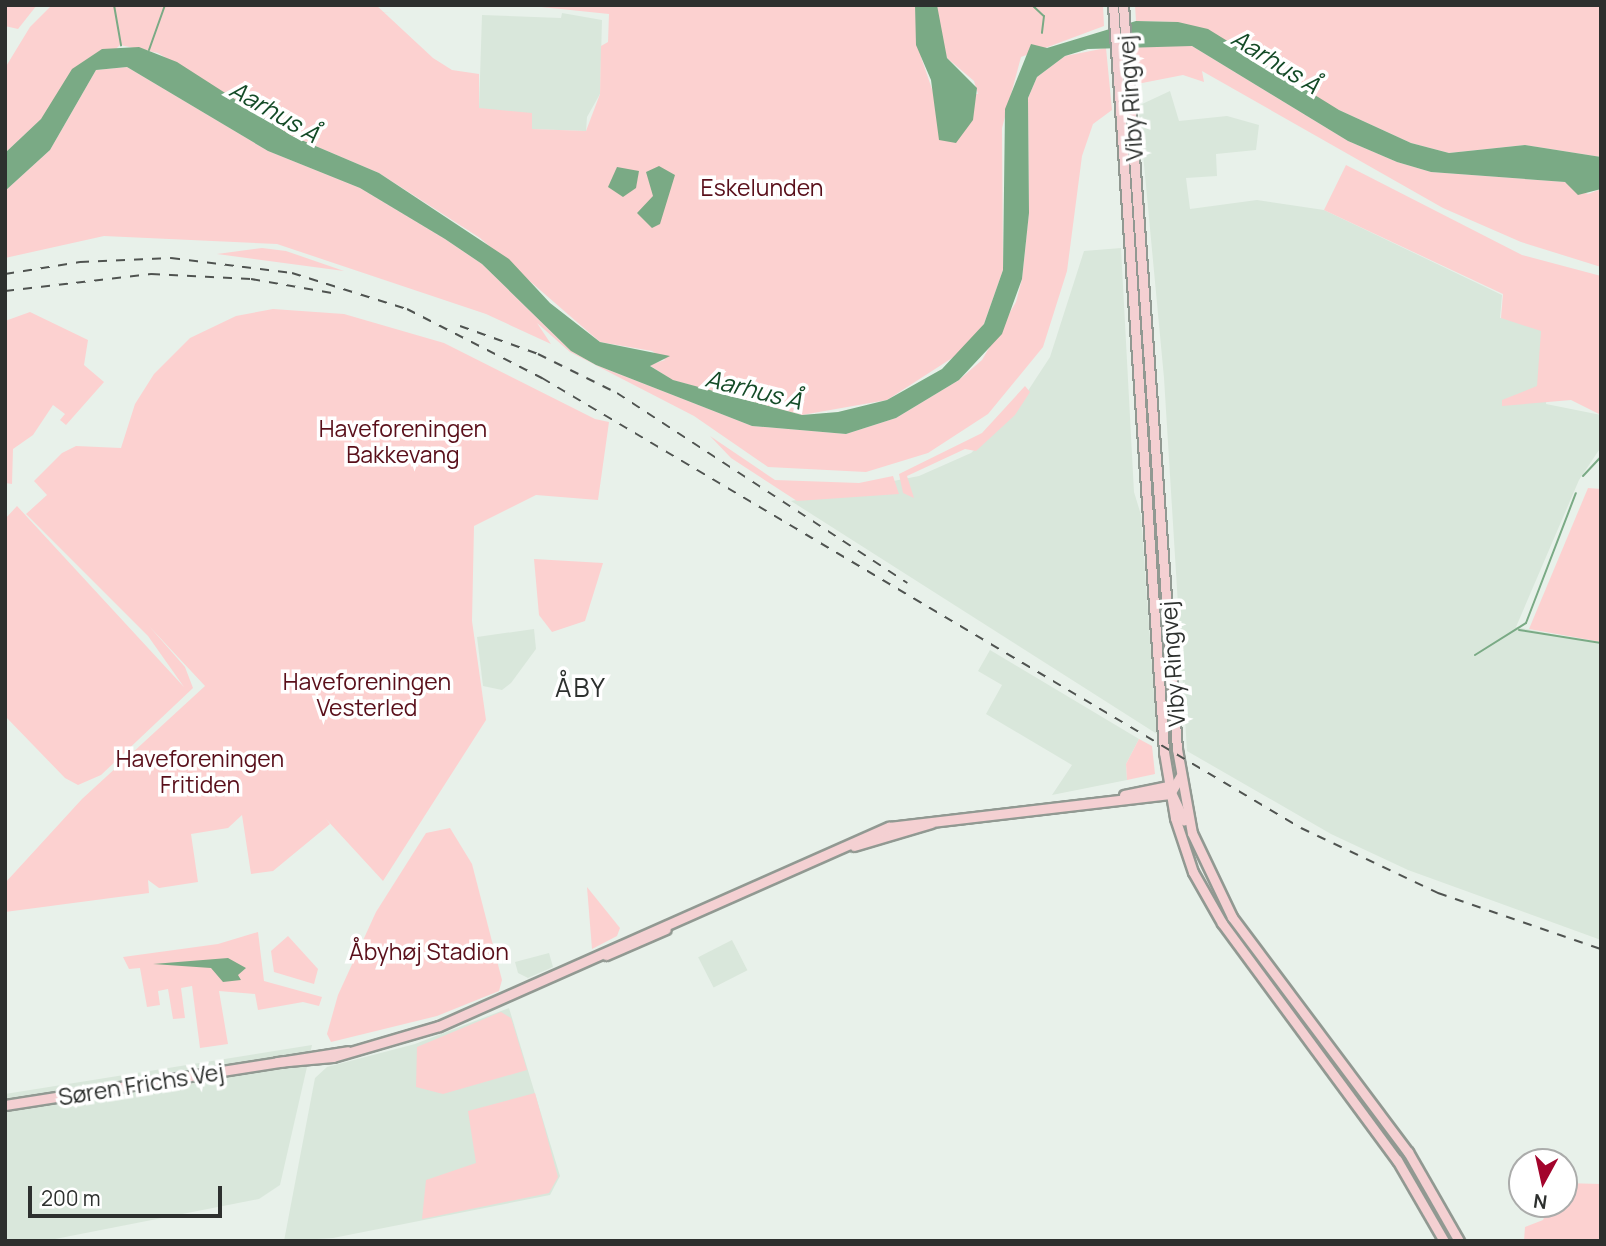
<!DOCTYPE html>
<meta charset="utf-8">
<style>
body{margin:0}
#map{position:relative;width:1606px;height:1246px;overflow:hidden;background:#e8f1ea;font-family:Manrope,sans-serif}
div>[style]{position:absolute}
.built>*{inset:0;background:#d9e7db;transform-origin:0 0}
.green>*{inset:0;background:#fcd1d0}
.water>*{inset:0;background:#7aaa85}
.stream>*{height:2px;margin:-1px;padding:0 1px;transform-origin:1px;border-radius:1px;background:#7aaa85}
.roads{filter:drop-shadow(2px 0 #919992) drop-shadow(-2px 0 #919992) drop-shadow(0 2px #919992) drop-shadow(0 -2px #919992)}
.secondary>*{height:9px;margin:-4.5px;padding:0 4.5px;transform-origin:4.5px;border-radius:4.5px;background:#f4d0d2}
.rail>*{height:2px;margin-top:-1px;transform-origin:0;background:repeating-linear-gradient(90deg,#4f5350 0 9px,transparent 0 18px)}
span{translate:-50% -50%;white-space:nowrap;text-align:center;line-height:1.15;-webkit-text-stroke:7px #fff;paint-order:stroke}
.street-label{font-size:23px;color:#2d302e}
.park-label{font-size:23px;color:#590f1a}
.water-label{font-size:24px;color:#144b27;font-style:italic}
.quarter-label{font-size:26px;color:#2d302e;letter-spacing:2px}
.frame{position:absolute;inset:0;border:7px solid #2d302e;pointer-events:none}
.north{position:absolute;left:1508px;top:1148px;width:70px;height:70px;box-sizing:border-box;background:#fff;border:2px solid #abacab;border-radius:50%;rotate:188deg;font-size:19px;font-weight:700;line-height:28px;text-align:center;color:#2d302e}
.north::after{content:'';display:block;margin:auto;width:24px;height:32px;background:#a3042c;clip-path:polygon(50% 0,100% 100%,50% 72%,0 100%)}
.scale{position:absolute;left:28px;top:1186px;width:194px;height:32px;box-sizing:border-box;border:4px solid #2d302e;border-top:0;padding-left:9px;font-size:21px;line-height:24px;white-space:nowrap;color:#2d302e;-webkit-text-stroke:5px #fff;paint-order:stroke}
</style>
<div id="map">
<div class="built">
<i style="clip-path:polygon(562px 13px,602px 20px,600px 94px,587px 117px,586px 131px,531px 129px,479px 108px,482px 15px,561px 18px)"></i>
<i style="clip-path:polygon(1170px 91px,1179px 121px,1227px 116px,1259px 125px,1256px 150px,1216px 154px,1217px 176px,1186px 178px,1190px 209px,1257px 200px,1324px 210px,1502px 295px,1500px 318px,1552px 321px,1546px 404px,1601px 415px,1601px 447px,1579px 480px,1516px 627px,1601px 644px,1601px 940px,1408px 870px,1331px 834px,1187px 751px,1164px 378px,1139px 111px,1140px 105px)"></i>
<i style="clip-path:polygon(1121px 248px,1134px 492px,1141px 515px,1157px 734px,791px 501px,919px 476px,971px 453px,1012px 415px,1050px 357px,1084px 251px)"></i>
<i style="clip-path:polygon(534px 629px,536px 649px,511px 683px,502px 690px,483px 686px,477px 637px)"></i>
<i style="clip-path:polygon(990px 650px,1139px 739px,1126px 764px,1127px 780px,1052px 795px,1072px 765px,986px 714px,1002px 685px,978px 671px)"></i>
<i style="left:732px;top:940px;width:34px;height:38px;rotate:63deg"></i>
<i style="clip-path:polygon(549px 953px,553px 967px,528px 978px,518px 973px,515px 962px)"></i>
<i style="clip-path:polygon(509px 1008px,560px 1176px,550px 1195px,333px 1238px,284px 1241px,315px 1078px,327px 1067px,415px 1044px)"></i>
<i style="clip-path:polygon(312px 1045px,280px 1185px,259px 1199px,45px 1241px,5px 1241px,5px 1094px)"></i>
</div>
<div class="green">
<i style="clip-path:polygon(5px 5px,37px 5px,18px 29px,5px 26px)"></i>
<i style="clip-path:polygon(evenodd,52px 5px,376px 5px,433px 58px,452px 70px,479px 74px,479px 108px,532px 113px,532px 129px,586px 131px,600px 94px,601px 46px,608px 42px,609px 14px,522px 5px,1103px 5px,1104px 26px,1021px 57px,1002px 128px,1003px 270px,984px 324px,963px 351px,887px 400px,802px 415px,672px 380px,649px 365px,665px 360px,652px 351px,600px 342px,480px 238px,379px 173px,292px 136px,158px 53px,120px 45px,5px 153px,5px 68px,30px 27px,52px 5px,938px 26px,947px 58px,974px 81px,978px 94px,934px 95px,921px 57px,938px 26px)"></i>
<i style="clip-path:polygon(1135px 5px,1601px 5px,1601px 157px,1525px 145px,1449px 153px,1411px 143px,1339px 110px,1178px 22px,1136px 21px)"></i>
<i style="clip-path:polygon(1166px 44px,1192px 46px,1348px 141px,1397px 162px,1431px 172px,1565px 182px,1588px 194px,1601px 189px,1601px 267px,1521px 242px,1443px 208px,1202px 71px,1204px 82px,1183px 75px,1137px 84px,1135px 46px)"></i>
<i style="clip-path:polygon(1106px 48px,1112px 110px,1093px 124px,1082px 156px,1067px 271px,1043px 347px,988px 414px,928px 453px,866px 472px,768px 467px,694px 416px,570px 352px,537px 323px,551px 344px,486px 314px,277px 244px,104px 236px,5px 258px,5px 191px,50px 150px,96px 70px,127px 67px,268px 151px,360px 188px,445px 239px,482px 264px,571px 351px,596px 365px,752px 426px,846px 434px,896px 418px,959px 380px,982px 360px,1016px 302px,1022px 279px,1029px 213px,1028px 98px,1037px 77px,1065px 56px)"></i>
<i style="clip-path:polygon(1346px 165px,1522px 255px,1601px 276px,1601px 415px,1571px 400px,1502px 406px,1502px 400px,1537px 386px,1541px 331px,1501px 318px,1503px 294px,1324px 210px)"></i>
<i style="clip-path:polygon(262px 248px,286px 251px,344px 271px,217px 254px)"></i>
<i style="clip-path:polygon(273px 309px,344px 314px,444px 343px,595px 419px,609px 422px,598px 500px,536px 495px,474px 526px,472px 621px,486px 720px,383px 881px,326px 819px,330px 824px,273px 871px,251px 874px,242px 815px,228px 828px,191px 834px,198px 882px,159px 888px,148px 880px,149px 893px,5px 912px,5px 883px,82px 799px,205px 686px,149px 626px,185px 667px,193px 688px,101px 775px,78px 785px,65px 778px,5px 716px,5px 519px,17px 506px,184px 687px,148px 636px,26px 514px,47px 495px,34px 481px,62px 453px,76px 446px,121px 448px,135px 404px,154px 374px,190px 338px,236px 316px)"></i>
<i style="clip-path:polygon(30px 312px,88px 340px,84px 365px,104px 382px,66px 425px,60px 420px,65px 414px,53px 405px,33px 435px,13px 449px,12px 484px,5px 483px,5px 321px)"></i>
<i style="clip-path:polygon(1025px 386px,1030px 392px,1015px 415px,976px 451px,965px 449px,907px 476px,914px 498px,903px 493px,899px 474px,982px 433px)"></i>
<i style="clip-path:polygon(710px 436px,775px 480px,859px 483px,893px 476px,899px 494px,797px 501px,731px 458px)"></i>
<i style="clip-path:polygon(1148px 449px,1158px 524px,1173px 776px,1168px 741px)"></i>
<i style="clip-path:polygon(1588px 488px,1601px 489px,1601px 642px,1529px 629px)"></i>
<i style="clip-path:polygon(534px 559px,603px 563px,585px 621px,552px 632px,539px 615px)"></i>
<i style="clip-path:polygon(1139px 739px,1152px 746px,1155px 774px,1127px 780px,1126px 764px)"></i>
<i style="clip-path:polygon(1180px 815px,1198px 869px,1226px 920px,1397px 1144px,1426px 1192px,1225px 921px,1197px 870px)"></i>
<i style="clip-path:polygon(450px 828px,472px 864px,502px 980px,499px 991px,437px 1016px,331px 1042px,327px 1034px,338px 995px,376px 912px,426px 833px)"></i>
<i style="clip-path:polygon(587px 887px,620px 928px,617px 936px,592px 949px)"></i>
<i style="clip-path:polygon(258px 932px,264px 981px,322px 997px,319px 1006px,303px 1002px,258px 1010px,255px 994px,219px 991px,228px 1044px,200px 1048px,192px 986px,181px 988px,185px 1018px,173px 1019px,168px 989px,158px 991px,160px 1005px,147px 1007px,140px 968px,129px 969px,123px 957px,218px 944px)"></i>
<i style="clip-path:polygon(288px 936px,318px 969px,314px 984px,274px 972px,271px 951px)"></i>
<i style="clip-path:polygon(501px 1012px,511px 1018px,527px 1070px,443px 1094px,416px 1087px,417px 1047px)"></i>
<i style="clip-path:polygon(535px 1093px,558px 1177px,549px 1193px,422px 1219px,426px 1180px,476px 1163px,468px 1111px)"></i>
<i style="clip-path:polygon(1564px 1183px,1601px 1184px,1601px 1241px,1524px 1241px,1525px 1227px,1543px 1220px,1550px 1204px,1564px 1204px)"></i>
</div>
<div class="water">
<i style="clip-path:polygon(915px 5px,937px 5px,947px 58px,977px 88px,973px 120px,956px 143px,939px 140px,931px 80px,916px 45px)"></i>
<i style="clip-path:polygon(1136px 21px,1178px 22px,1208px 29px,1339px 110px,1411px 143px,1449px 153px,1525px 145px,1601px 157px,1601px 189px,1578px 195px,1565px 182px,1431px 172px,1397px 162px,1348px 141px,1192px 46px,1088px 49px,1065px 56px,1037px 77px,1028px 98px,1029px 213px,1022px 279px,1002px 334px,959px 380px,896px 418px,846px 434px,752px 426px,596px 365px,571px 351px,482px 264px,445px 239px,360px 188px,268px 151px,127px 67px,96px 70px,50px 150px,5px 191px,5px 153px,41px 119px,72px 69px,102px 49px,139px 47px,177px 62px,292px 136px,379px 173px,509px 259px,550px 303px,600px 342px,670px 356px,650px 366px,673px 380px,802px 415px,838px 412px,887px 400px,942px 369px,984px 324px,1003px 270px,1005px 109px,1031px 44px,1047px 48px)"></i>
<i style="clip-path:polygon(659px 166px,675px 175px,660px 224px,652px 228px,637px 213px,653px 196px,646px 172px)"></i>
<i style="clip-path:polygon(617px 167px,639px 171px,636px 188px,623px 197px,608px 187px)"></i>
<i style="clip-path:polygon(228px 958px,246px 968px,238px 975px,241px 980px,223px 982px,211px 968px,153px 964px)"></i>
</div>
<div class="stream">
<i style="left:114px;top:5px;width:41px;rotate:80.1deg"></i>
<i style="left:1032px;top:5px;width:16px;rotate:43deg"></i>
<i style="left:1044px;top:16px;width:17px;rotate:97deg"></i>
<i style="left:149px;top:50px;width:48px;rotate:-70.4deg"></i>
<i style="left:1583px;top:476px;width:26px;rotate:-47deg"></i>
<i style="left:1519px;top:630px;width:83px;rotate:9deg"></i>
<i style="left:1475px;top:655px;width:60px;rotate:-32.1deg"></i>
<i style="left:1526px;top:623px;width:139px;rotate:-69deg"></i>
</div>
<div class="roads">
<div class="secondary">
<i style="left:1113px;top:5px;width:749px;rotate:86.09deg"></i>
<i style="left:1164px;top:752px;width:67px;rotate:80.5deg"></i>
<i style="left:1175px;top:818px;width:57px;rotate:71.6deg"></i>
<i style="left:1193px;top:872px;width:59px;rotate:60.4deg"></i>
<i style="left:1222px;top:923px;width:295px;rotate:53.6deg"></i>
<i style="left:1397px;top:1160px;width:94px;rotate:59.9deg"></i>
<i style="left:1123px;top:5px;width:746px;rotate:85.85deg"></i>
<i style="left:1177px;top:749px;width:85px;rotate:79.9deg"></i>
<i style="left:1192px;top:833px;width:93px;rotate:64.5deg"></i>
<i style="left:1232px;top:917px;width:294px;rotate:53.2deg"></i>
<i style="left:1408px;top:1152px;width:103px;rotate:60.2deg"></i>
<i style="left:1124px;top:795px;width:45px;rotate:-11.6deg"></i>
<i style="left:1168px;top:786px;width:38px;rotate:65deg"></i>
<i style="left:854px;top:846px;width:80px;rotate:-16.6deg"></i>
<i style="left:606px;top:955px;width:65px;rotate:-23.4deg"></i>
<i style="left:277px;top:1062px;width:56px;rotate:-5.1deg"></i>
<i style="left:333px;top:1057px;width:110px;rotate:-16.3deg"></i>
<i style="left:439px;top:1026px;width:492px;rotate:-23.9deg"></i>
<i style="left:889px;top:827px;width:283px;rotate:-6.7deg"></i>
<i style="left:1170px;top:794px;width:20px;rotate:-60deg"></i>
<i style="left:5px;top:1105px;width:347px;rotate:-8.9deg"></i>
</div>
</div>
<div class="rail">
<i style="left:5px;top:274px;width:76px;rotate:-9.1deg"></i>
<i style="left:80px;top:262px;width:91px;rotate:-2.5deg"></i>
<i style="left:171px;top:258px;width:122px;rotate:7.1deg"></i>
<i style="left:292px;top:273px;width:121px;rotate:17.4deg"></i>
<i style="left:407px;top:309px;width:152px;rotate:27.1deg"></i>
<i style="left:542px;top:378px;width:882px;rotate:30.66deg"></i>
<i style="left:1301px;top:828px;width:152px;rotate:25.4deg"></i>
<i style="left:1438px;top:893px;width:172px;rotate:19deg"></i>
<i style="left:5px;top:291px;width:147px;rotate:-6.6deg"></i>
<i style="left:151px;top:274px;width:100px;rotate:2.9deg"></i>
<i style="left:251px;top:279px;width:82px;rotate:9.8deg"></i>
<i style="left:460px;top:326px;width:83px;rotate:19.7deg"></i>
<i style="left:538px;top:354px;width:88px;rotate:26.3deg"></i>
<i style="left:617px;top:393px;width:347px;rotate:33.2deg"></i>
</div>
<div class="street-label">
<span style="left:1130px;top:98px;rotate:-94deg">Viby Ringvej</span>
<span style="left:1172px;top:664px;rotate:-94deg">Viby Ringvej</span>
<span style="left:141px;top:1084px;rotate:-9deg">Søren Frichs Vej</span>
</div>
<div class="park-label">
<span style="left:762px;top:187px">Eskelunden</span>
<span style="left:403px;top:441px">Haveforeningen<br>Bakkevang</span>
<span style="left:367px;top:694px">Haveforeningen<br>Vesterled</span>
<span style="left:200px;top:771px">Haveforeningen<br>Fritiden</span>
<span style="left:429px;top:951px">Åbyhøj Stadion</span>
</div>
<div class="water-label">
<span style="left:1276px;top:61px;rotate:32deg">Aarhus Å</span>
<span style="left:275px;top:111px;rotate:30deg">Aarhus Å</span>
<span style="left:754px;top:389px;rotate:14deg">Aarhus Å</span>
</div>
<div class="quarter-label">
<span style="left:581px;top:688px">ÅBY</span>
</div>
<div class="frame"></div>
<div class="north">N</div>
<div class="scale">200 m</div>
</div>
